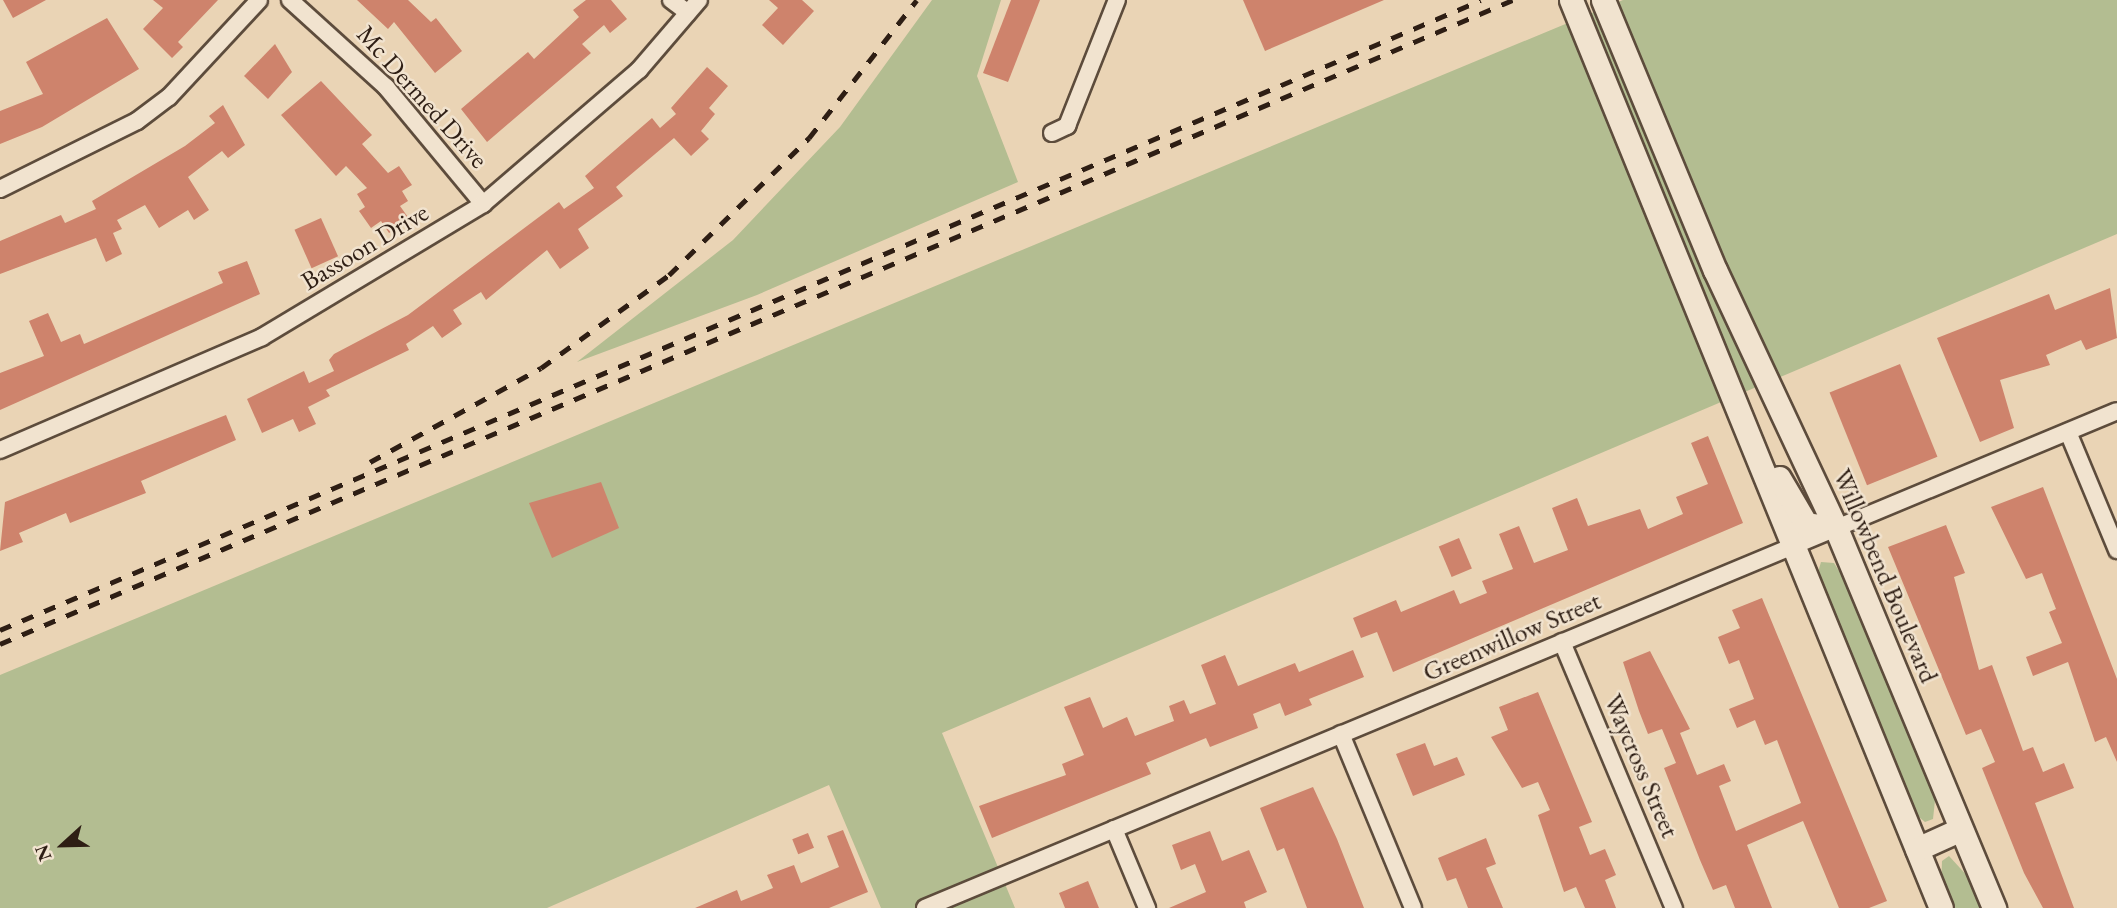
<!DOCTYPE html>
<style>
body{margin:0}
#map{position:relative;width:2117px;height:908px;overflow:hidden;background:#ead4b5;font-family:"EB Garamond",serif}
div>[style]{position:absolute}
.green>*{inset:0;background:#b3bd91}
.building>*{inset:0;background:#ce836c;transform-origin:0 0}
.roads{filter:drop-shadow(2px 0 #5d4c3c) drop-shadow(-2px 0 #5d4c3c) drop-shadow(0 2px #5d4c3c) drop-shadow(0 -2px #5d4c3c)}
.minor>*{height:16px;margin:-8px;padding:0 8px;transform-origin:8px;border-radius:8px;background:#f1e3cf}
.secondary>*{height:23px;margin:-11.5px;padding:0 11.5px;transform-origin:11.5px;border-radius:11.5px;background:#f1e3cf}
.rail>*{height:5px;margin-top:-2.5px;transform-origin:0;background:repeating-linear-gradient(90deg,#2e1e14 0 12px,transparent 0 24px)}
span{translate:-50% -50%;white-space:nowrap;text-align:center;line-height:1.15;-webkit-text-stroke:5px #f1e3cf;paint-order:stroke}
.street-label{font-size:26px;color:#2e1e14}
.north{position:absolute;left:28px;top:810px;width:70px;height:70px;-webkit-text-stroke:5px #f1e3cf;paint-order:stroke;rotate:248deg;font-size:19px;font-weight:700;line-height:28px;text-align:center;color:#2e1e14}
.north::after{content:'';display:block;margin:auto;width:24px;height:32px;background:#2e1e14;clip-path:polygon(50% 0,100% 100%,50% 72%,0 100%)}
</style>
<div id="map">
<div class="green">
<i style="clip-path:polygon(932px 0,1001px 0,977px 76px,1018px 182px,757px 295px,577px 362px,733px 240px,840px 127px)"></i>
<i style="clip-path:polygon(1623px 0,2117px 0,2117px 234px,942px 733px,1015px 908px,881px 908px,829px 785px,547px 908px,0 908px,0 675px)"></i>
<i style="clip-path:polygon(1821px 562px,1834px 563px,1851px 590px,1936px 791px,1933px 819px,1925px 822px,1908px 808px,1816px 579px)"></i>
<i style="clip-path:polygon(1949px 856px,1971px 880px,1982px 908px,1950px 908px,1941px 889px,1942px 861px)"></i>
</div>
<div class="building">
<i style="clip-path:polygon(3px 0,46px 0,13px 18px)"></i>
<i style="clip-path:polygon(153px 0,218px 0,178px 42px,183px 47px,172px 58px,143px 29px,163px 8px)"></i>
<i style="clip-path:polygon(357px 0,408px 0,431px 22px,436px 18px,462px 51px,435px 73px,394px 22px,388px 29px)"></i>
<i style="clip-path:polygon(586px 0,611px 0,627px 19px,610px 33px,604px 25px,582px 44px,591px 53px,487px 142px,461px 109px,528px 52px,534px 59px,579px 17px,573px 10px)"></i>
<i style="clip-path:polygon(769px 0,802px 0,814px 11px,783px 45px,762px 25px,778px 8px)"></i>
<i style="clip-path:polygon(1011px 0,1040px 0,1008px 82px,983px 73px)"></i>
<i style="clip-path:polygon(1243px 0,1384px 0,1265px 51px)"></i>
<i style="clip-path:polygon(107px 18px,139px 69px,42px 127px,0 144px,0 111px,43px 94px,26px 62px)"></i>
<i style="clip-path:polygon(275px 44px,292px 72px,268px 99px,244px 76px)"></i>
<i style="clip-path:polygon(707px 67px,728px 86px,709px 108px,715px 114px,701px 131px,709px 139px,691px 156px,674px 138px,616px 187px,623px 196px,578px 229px,589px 248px,560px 269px,547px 250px,486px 300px,481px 292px,453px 310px,462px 324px,442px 338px,433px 326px,406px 344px,409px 350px,326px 390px,330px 396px,308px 407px,316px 424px,299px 432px,293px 419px,262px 433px,247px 399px,304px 371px,309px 383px,334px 371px,329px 360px,334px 354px,408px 315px,559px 202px,564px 209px,594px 188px,585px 176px,652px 118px,660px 128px,676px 114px,671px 108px)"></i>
<i style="clip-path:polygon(321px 81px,372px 135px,362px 144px,388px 173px,399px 166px,412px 185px,402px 191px,408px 201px,400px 206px,410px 220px,389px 233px,381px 221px,371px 228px,359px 211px,365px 207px,357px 194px,367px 188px,346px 166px,336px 176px,281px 115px)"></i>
<i style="clip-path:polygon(223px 105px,245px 145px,228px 158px,222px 151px,188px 177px,209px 210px,194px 220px,188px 210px,159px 228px,145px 205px,117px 220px,122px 229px,113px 233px,122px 254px,106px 262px,96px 238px,0 274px,0 241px,61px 215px,65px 223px,96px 209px,92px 201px,185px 146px,215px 123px,209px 116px)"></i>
<i style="left:321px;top:218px;width:42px;height:29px;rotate:66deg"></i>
<i style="clip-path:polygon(247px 261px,260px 294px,0 410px,0 373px,44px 356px,29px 321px,48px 313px,61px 342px,80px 334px,84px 344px,223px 283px,218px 272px)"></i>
<i style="clip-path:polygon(2110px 288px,2117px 338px,2086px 350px,2081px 340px,2046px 355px,2050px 365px,2000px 380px,2014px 428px,1980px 442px,1937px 338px,2049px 294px,2055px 310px)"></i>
<i style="left:1900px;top:364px;width:100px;height:76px;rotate:68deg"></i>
<i style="clip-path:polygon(226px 415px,236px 440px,141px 481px,146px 493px,70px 523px,66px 513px,19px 533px,23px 542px,0 551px,5px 502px)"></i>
<i style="clip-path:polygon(1708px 436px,1743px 523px,1393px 672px,1377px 632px,1361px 638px,1353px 618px,1396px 600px,1401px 612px,1454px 590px,1460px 604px,1487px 593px,1482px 581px,1513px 569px,1499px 534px,1519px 526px,1534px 563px,1568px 550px,1552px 508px,1577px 498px,1588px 526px,1640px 509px,1648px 529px,1683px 514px,1676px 497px,1708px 484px,1691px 443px)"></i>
<i style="clip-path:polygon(601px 482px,619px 528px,552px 558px,529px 503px)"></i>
<i style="clip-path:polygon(2043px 487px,2117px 679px,2117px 762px,2106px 737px,2095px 742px,2068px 662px,2033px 676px,2026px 657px,2062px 643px,2049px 612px,2056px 609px,2042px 573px,2026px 579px,1991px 507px)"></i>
<i style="clip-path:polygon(1946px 525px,1965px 573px,1954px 577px,1979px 670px,1992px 665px,2023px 751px,2033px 747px,2043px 772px,2064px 763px,2074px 788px,2035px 803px,2074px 908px,2043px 908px,2024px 873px,1982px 768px,1995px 762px,1981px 729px,1966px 735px,1888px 547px)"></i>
<i style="left:1459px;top:538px;width:33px;height:22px;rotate:67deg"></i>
<i style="clip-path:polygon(1762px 598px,1887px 901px,1869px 908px,1839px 908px,1803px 821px,1747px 845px,1772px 908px,1735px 908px,1726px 885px,1713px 890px,1700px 860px,1664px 768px,1676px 763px,1662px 729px,1648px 734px,1639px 711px,1623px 662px,1650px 651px,1690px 729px,1680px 733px,1697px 775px,1724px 764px,1731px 781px,1719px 786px,1736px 831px,1801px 803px,1777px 740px,1765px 745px,1755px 720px,1737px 728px,1729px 709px,1754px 699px,1739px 660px,1729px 664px,1718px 637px,1740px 628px,1732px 610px)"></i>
<i style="clip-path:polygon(1353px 650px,1364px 677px,1309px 699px,1312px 705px,1285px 716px,1280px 703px,1253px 714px,1258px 728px,1210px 747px,1206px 738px,1146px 763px,1151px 774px,992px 838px,979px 806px,1066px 775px,1062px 764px,1084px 755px,1064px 707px,1090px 697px,1103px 728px,1127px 717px,1135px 736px,1174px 721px,1169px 706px,1184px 700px,1190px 714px,1216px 704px,1201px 665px,1225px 655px,1238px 686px,1295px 663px,1299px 672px)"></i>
<i style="clip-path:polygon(1538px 692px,1592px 822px,1579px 827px,1590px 855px,1605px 849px,1616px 875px,1605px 880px,1616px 908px,1585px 908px,1576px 887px,1564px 892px,1538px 815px,1550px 810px,1538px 782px,1522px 788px,1491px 737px,1508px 730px,1499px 707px)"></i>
<i style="clip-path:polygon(1425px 743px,1434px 766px,1457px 757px,1465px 775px,1413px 796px,1396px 754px)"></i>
<i style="clip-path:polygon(1313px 787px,1337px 839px,1364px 908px,1307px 908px,1284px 848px,1277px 851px,1260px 808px)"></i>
<i style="clip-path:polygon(843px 830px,868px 892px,829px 908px,695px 908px,737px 890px,741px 901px,773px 888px,767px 875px,794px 865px,801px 883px,839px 867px,827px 836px)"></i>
<i style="clip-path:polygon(1210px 831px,1222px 861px,1249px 850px,1267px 892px,1244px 902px,1246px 908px,1169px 908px,1206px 892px,1195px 864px,1181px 870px,1172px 845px)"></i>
<i style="left:808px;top:833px;width:16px;height:17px;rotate:68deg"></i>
<i style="clip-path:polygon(1486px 838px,1496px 864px,1486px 868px,1503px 908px,1468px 908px,1456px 878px,1447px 881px,1438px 858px)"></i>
<i style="clip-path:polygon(1088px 881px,1099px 908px,1065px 908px,1059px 893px)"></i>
</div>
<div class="roads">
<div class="minor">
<i style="left:290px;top:0;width:130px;rotate:42.2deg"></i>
<i style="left:386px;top:87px;width:152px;rotate:50.3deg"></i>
<i style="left:671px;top:0;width:21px;rotate:37deg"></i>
<i style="left:1052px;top:133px;width:17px;rotate:-25deg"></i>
<i style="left:1067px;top:126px;width:136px;rotate:-68.4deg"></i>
<i style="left:0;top:189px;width:153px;rotate:-26.4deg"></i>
<i style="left:137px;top:121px;width:40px;rotate:-37deg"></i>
<i style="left:169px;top:97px;width:132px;rotate:-47.1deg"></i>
<i style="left:2068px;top:432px;width:128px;rotate:67.4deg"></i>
<i style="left:0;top:450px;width:285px;rotate:-23.3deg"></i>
<i style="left:262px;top:337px;width:258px;rotate:-31deg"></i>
<i style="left:483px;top:204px;width:206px;rotate:-40.7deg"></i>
<i style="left:639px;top:70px;width:92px;rotate:-49.4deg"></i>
<i style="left:1562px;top:642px;width:289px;rotate:67.2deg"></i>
<i style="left:1341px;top:734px;width:188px;rotate:67.5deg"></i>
<i style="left:1114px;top:829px;width:86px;rotate:67.3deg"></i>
<i style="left:925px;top:908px;width:1291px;rotate:-22.63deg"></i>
</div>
<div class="secondary">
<i style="left:1571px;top:0;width:980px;rotate:67.83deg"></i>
<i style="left:1603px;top:0;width:292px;rotate:67.5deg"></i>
<i style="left:1715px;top:270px;width:285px;rotate:64.9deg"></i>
<i style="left:1836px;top:528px;width:412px;rotate:67.4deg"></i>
<i style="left:1779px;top:478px;width:53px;rotate:59.6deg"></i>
<i style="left:1806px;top:524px;width:30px;rotate:8deg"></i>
<i style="left:1917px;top:849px;width:48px;rotate:-24.4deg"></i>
</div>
</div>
<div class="rail">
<i style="left:370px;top:462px;width:195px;rotate:-28.8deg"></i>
<i style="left:541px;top:368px;width:158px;rotate:-36deg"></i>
<i style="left:669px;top:275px;width:196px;rotate:-44.4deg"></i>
<i style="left:809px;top:138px;width:175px;rotate:-52deg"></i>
<i style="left:0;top:630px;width:1609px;rotate:-23.04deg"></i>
<i style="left:0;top:644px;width:1644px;rotate:-23.06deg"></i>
</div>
<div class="street-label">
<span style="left:422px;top:97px;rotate:48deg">Mc Dermed Drive</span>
<span style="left:365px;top:247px;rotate:-31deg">Bassoon Drive</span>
<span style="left:1885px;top:576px;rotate:67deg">Willowbend Boulevard</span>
<span style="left:1512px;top:637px;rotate:-23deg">Greenwillow Street</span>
<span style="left:1641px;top:766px;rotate:67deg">Waycross Street</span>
</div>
<div class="north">N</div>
</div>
